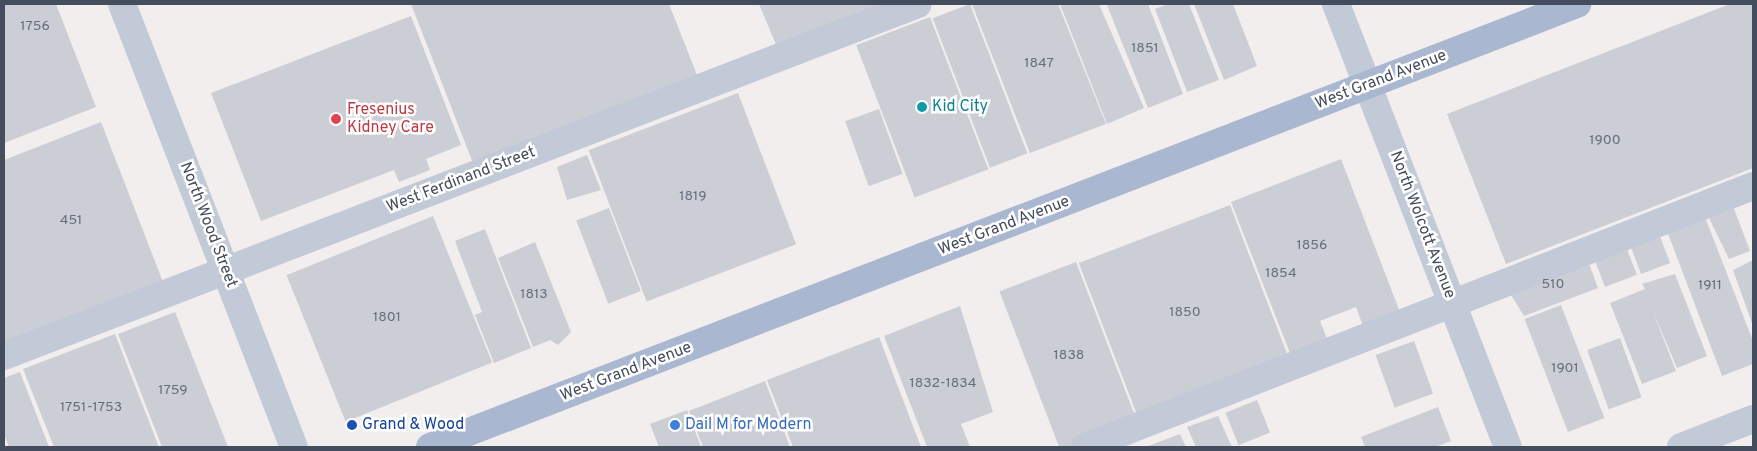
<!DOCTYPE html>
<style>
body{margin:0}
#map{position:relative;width:1757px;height:451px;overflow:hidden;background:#f1eeed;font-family:Overpass,sans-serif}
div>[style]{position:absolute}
.building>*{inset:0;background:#ccced6;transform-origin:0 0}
.minor>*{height:28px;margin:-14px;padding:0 14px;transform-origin:14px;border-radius:14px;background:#c2cad7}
.major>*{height:28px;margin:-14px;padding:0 14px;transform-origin:14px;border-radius:14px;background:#aab7d0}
.dots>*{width:14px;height:14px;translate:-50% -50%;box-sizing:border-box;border:2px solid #fff;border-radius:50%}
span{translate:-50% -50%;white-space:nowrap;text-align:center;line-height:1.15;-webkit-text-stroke:5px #fff;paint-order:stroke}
.number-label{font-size:14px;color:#666d7b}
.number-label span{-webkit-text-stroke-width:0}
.street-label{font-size:16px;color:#444d5d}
.culture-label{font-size:16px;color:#0d838f}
.left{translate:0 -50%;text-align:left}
.health-label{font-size:16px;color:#be3a42}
.transit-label{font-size:16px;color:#164399}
.shop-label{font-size:16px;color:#366cbe}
.frame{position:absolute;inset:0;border:5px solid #444d5d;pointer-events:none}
</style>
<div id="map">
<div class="building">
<i style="clip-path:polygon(4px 4px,56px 4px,96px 107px,4px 143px)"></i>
<i style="clip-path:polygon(411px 4px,669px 4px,697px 75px,473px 163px)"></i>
<i style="clip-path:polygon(759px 4px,888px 4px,777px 47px)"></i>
<i style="left:970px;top:4px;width:160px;height:40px;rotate:69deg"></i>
<i style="clip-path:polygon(972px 4px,1058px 4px,1106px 124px,1030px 153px)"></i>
<i style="clip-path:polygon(1060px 4px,1099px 4px,1144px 108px,1107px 124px)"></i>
<i style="clip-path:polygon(1148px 4px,1183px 94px,1148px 108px,1107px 5px)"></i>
<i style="clip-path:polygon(1168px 4px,1189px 4px,1219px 80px,1187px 92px,1155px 9px)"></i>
<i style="clip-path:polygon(1194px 4px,1233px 4px,1257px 66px,1224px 80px)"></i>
<i style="clip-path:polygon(1730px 4px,1753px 4px,1753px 168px,1506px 264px,1447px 114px)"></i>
<i style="clip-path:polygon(411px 16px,461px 145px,426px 159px,430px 170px,399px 182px,394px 170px,261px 221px,211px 93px)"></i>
<i style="left:930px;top:17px;width:163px;height:79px;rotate:69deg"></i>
<i style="left:738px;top:93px;width:162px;height:160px;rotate:69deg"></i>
<i style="left:879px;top:109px;width:69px;height:36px;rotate:70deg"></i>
<i style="clip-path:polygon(101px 122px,163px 282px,4px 344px,4px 160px)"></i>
<i style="clip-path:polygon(587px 155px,601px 190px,567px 200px,557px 167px)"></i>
<i style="clip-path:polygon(1341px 159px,1400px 312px,1363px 326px,1356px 307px,1320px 321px,1330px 346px,1293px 361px,1231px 202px)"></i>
<i style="left:1230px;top:205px;width:168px;height:162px;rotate:69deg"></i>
<i style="clip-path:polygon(1733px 206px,1750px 251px,1729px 259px,1708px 216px)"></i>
<i style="left:609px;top:208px;width:89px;height:35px;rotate:69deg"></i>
<i style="left:433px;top:216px;width:158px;height:158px;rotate:68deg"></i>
<i style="clip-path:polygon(1705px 217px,1753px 341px,1753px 364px,1722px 376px,1667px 231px)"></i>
<i style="clip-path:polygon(485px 229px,531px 348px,494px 363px,475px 315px,482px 312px,455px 241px)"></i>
<i style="left:1659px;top:234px;width:31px;height:31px;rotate:69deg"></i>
<i style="clip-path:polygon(535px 242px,571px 332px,558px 345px,550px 340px,533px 347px,498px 258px)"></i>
<i style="left:1625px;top:244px;width:33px;height:34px;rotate:69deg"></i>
<i style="clip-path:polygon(1585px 253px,1598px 288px,1524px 316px,1508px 290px)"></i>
<i style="clip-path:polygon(1753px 260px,1753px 326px,1733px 270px)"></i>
<i style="left:1076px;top:262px;width:171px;height:82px;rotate:69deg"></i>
<i style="clip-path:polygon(1675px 274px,1707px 356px,1677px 368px,1652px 309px,1676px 371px,1642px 384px,1610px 303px,1645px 289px,1642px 284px)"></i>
<i style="left:1561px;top:305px;width:121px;height:39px;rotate:69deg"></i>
<i style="clip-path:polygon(960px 306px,993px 412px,961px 424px,970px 447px,927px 447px,884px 336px)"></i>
<i style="clip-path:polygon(175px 312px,228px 447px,162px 447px,118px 334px)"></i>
<i style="clip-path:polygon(115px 334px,159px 447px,54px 447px,23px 369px)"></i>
<i style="clip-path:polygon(879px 337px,921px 447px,793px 447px,767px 380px)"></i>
<i style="left:1620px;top:338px;width:63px;height:35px;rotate:70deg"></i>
<i style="left:1414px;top:341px;width:56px;height:41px;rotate:70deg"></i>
<i style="clip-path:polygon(20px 372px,49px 447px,9px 447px,4px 434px,4px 378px)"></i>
<i style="clip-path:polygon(765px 381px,790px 447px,703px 447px,689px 411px)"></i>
<i style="left:1257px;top:400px;width:35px;height:34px;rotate:68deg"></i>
<i style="clip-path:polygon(1438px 407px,1451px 441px,1435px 447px,1365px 447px,1361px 437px)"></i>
<i style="clip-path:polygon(687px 410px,701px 447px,659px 447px,650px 424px)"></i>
<i style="clip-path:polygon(1218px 416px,1232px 447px,1196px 447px,1187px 427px)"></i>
<i style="clip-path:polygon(1180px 434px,1186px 447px,1149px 447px,1148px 446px)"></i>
</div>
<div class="minor">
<i style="left:122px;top:4px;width:475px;rotate:68.8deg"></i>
<i style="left:1336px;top:4px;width:475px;rotate:68.8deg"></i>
<i style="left:4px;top:356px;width:979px;rotate:-21.06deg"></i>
<i style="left:1085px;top:447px;width:717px;rotate:-21.34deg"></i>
<i style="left:1681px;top:447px;width:77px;rotate:-21.3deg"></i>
</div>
<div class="major">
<i style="left:430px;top:447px;width:1230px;rotate:-21.12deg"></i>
</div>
<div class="dots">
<i style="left:922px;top:107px;background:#0f9aa8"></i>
<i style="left:336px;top:119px;background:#e0444e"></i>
<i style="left:352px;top:425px;background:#1a4fb4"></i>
<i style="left:675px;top:425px;background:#3f7fe0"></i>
</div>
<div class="number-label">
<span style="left:35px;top:27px">1756</span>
<span style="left:1145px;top:49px">1851</span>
<span style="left:1039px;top:64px">1847</span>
<span style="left:1605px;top:141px">1900</span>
<span style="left:693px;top:197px">1819</span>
<span style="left:71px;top:221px">451</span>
<span style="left:1312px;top:246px">1856</span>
<span style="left:1281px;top:274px">1854</span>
<span style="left:1553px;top:285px">510</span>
<span style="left:1710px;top:286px">1911</span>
<span style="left:534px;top:295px">1813</span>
<span style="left:1185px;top:313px">1850</span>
<span style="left:387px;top:318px">1801</span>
<span style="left:1069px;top:356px">1838</span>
<span style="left:1565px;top:369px">1901</span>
<span style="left:943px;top:384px">1832-1834</span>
<span style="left:173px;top:391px">1759</span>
<span style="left:91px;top:408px">1751-1753</span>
</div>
<div class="street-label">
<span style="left:1381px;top:80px;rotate:-21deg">West Grand Avenue</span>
<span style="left:461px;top:180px;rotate:-21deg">West Ferdinand Street</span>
<span style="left:208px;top:225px;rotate:69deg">North Wood Street</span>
<span style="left:1422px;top:225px;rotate:69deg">North Wolcott Avenue</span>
<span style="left:1004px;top:226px;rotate:-21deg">West Grand Avenue</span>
<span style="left:626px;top:372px;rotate:-21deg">West Grand Avenue</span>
</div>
<div class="culture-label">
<span class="left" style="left:932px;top:107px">Kid City</span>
</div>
<div class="health-label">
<span class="left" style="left:347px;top:119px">Fresenius<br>Kidney Care</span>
</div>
<div class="transit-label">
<span class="left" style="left:362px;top:425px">Grand &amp; Wood</span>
</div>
<div class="shop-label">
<span class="left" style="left:685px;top:425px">Dail M for Modern</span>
</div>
<div class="frame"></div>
</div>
